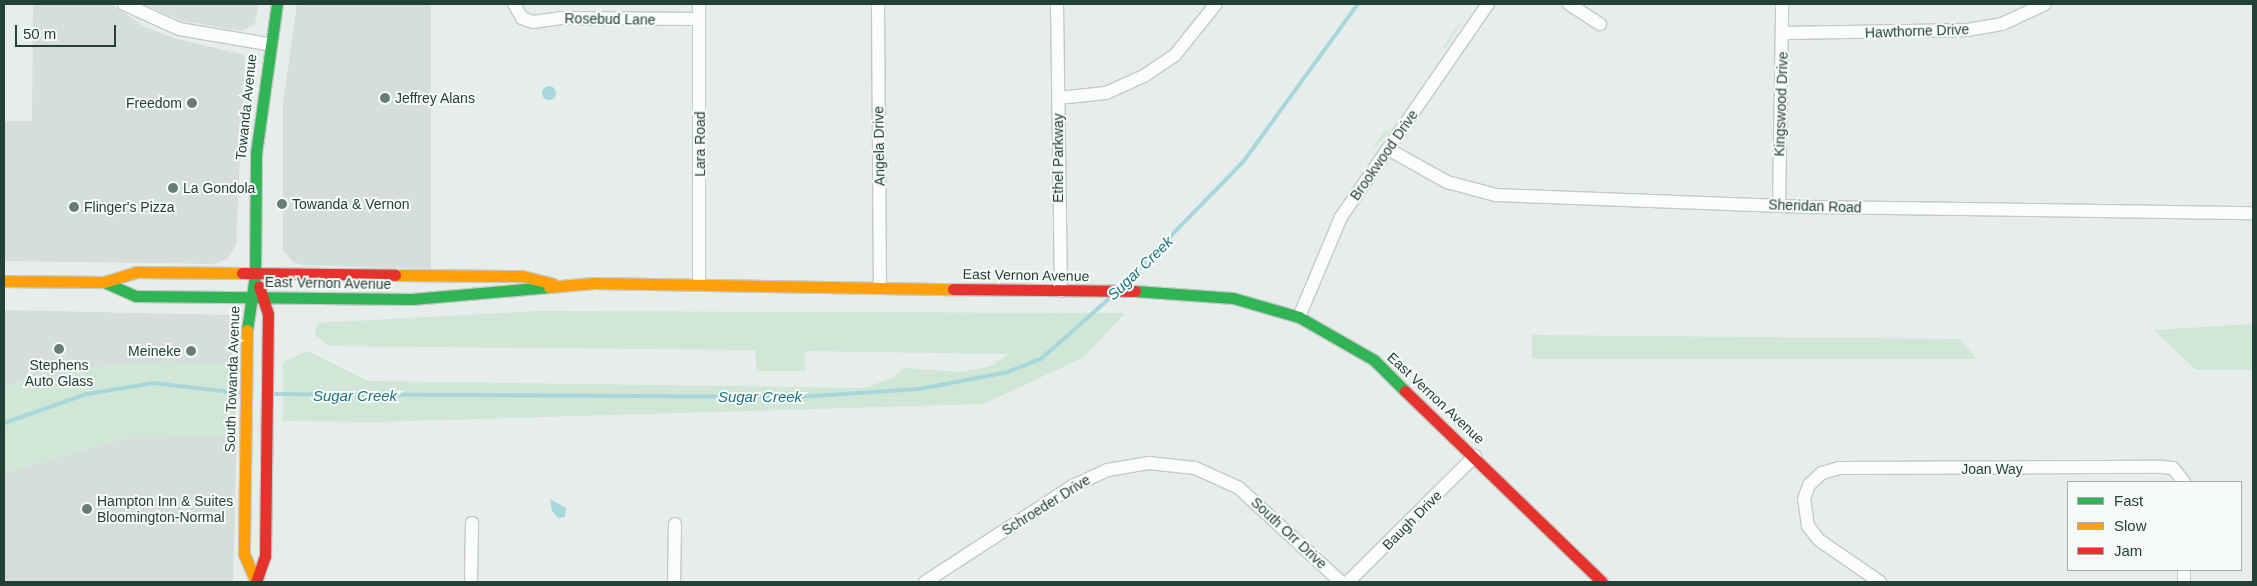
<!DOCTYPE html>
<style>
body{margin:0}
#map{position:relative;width:2257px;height:586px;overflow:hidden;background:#e7edea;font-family:Arial,sans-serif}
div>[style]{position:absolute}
.built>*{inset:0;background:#d5deda}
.green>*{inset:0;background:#d0e6d6}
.water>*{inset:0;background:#a8d7db}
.round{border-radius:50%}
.stream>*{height:4px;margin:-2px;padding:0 2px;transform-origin:2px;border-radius:2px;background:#a8d7db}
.roads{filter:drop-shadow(1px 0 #c4cac7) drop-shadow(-1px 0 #c4cac7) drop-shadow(0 1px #c4cac7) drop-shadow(0 -1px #c4cac7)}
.street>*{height:12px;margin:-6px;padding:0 6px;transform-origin:6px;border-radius:6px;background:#fbfcfc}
.fast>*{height:11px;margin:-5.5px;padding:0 5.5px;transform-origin:5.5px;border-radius:5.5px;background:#30b455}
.slow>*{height:11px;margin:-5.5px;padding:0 5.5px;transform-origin:5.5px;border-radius:5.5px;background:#ff9f0a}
.jam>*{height:11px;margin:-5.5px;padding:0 5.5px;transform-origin:5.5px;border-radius:5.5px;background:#e5322d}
.dots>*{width:14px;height:14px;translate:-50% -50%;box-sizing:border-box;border:2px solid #f6fbf8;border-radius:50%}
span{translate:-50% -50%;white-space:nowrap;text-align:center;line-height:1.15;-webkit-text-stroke:4px #f6fbf8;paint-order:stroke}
.street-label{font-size:14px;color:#244137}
.poi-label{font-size:14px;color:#244137}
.left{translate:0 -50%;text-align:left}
.right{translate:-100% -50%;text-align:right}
.water-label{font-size:15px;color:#1c757f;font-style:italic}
.frame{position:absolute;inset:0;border:5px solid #244137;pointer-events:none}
.legend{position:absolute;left:2067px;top:481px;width:175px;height:90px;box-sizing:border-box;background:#f6fbf8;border:1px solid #a2b1ab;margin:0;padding:6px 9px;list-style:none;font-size:15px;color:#244137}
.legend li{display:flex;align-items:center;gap:10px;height:25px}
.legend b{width:25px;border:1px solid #a2b1ab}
.scale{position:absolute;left:15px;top:25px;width:101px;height:22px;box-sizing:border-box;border:2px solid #244137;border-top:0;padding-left:6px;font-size:15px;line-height:18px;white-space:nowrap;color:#244137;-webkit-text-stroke:4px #f6fbf8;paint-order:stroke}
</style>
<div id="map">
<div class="built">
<i style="clip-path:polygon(33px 4px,111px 4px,145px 27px,177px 39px,245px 55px,236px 245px,227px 259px,213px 264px,4px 261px,4px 121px,32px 121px)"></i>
<i style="clip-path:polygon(143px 4px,259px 4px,255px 24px,242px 31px,182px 21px)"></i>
<i style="clip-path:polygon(297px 4px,431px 4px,431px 269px,303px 265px,293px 262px,283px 250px,283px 105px)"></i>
<i style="clip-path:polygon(4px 310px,230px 315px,233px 365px,162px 362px,4px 386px)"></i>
<i style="clip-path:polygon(237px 436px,233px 582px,4px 582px,4px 473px,126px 438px)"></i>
</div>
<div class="green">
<i style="clip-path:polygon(1464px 17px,1446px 48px,1443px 47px)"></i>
<i style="clip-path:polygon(1386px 130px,1390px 131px,1370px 152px)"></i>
<i style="clip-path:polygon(540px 311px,1125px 313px,1084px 357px,984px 404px,375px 422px,283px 421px,283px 362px,308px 351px,368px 381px,864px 388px,890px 379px,904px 368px,962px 372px,991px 366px,1009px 354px,805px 351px,805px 371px,757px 371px,755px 350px,330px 346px,315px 335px,317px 323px)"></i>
<i style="clip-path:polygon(2253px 324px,2253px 370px,2196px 370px,2154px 330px)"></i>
<i style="clip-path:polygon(1532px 335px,1960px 339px,1976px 359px,1532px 359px)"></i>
<i style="clip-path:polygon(162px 362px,233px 365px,237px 436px,126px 438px,4px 473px,4px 386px,91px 367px)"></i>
</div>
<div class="water">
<i class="round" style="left:542px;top:86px;width:14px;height:14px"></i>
<i style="clip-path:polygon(550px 499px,566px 508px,565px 517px,558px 518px,552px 511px)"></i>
</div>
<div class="stream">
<i style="left:1122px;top:286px;width:173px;rotate:-45.7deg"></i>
<i style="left:1243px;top:162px;width:195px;rotate:-54deg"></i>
<i style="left:272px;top:394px;width:527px;rotate:0.33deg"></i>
<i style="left:799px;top:397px;width:120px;rotate:-3.8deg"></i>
<i style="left:919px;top:389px;width:91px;rotate:-10.8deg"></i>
<i style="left:1008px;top:372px;width:35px;rotate:-22deg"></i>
<i style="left:1041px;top:359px;width:95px;rotate:-41.6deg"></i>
<i style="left:4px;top:423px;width:88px;rotate:-19.3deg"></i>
<i style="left:87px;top:394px;width:67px;rotate:-9.5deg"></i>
<i style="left:153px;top:383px;width:88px;rotate:6.6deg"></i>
</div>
<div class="roads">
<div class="street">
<i style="left:124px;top:4px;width:60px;rotate:24.4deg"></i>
<i style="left:179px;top:29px;width:90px;rotate:9.6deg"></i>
<i style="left:514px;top:4px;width:16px;rotate:60deg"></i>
<i style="left:522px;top:18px;width:12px;rotate:20deg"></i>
<i style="left:533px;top:22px;width:28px;rotate:-8deg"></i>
<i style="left:561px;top:18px;width:138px;rotate:0.4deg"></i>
<i style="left:878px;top:4px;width:284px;rotate:89.6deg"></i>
<i style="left:1057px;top:4px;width:287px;rotate:89.2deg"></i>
<i style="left:1569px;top:4px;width:37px;rotate:33deg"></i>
<i style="left:1783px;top:33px;width:185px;rotate:-0.9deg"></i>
<i style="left:1968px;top:30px;width:35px;rotate:-10deg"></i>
<i style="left:2002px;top:24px;width:47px;rotate:-24.9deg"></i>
<i style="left:1058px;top:98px;width:48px;rotate:-5.9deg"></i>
<i style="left:1106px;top:93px;width:42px;rotate:-24.1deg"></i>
<i style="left:1144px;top:76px;width:37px;rotate:-34deg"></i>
<i style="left:1175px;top:55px;width:65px;rotate:-51.2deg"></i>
<i style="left:1388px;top:149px;width:68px;rotate:29.2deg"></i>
<i style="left:1447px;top:182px;width:51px;rotate:14.9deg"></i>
<i style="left:1496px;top:195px;width:318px;rotate:2.2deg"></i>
<i style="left:1814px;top:207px;width:439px;rotate:0.8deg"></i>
<i style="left:1779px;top:205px;width:201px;rotate:-89.1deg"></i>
<i style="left:699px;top:285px;width:281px;rotate:-90deg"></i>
<i style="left:1299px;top:317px;width:108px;rotate:-67.2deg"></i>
<i style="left:1341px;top:217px;width:259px;rotate:-55.4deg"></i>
<i style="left:471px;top:582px;width:59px;rotate:-89deg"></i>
<i style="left:674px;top:582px;width:58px;rotate:-89deg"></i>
<i style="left:925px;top:582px;width:176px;rotate:-33deg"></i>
<i style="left:1073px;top:486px;width:38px;rotate:-25deg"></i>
<i style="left:1108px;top:470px;width:42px;rotate:-9.7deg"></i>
<i style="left:1149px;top:463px;width:46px;rotate:6.2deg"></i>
<i style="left:1195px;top:468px;width:48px;rotate:24.4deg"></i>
<i style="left:1239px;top:488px;width:139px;rotate:42.7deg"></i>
<i style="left:1348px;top:582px;width:179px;rotate:-44.8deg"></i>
<i style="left:1880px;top:582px;width:74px;rotate:-145.5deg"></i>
<i style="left:1819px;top:540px;width:18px;rotate:-128deg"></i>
<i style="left:1808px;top:526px;width:27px;rotate:-98deg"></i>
<i style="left:1804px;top:499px;width:15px;rotate:-70deg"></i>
<i style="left:1809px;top:485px;width:18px;rotate:-43deg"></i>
<i style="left:1822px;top:473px;width:18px;rotate:-16deg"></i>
<i style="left:1839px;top:468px;width:324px;rotate:-0.2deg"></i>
<i style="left:2163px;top:467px;width:10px;rotate:6deg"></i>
<i style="left:2173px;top:468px;width:18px;rotate:52deg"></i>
<i style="left:2184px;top:582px;width:12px;rotate:-90deg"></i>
</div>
<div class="fast">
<i style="left:104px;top:282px;width:35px;rotate:24deg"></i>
<i style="left:136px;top:296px;width:276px;rotate:0.6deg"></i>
<i style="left:412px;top:299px;width:138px;rotate:-5deg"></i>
<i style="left:1135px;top:291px;width:98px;rotate:4.1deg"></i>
<i style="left:1233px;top:298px;width:69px;rotate:16.1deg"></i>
<i style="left:1299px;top:317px;width:86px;rotate:29.8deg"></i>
<i style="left:1374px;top:360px;width:44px;rotate:45deg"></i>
<i style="left:247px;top:330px;width:56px;rotate:-81.7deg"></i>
<i style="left:255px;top:275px;width:122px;rotate:-89.5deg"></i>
<i style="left:256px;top:153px;width:150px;rotate:-82deg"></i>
</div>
<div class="slow">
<i style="left:395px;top:275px;width:127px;rotate:0.5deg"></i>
<i style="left:522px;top:276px;width:32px;rotate:14deg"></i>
<i style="left:4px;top:281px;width:100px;rotate:0.6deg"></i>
<i style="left:104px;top:282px;width:34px;rotate:-17deg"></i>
<i style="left:136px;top:272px;width:106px;rotate:0.5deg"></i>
<i style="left:549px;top:287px;width:45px;rotate:-5.1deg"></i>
<i style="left:594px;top:283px;width:359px;rotate:1deg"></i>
<i style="left:247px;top:330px;width:224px;rotate:90.8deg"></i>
<i style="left:244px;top:554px;width:30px;rotate:67deg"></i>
</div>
<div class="jam">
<i style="left:242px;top:273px;width:153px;rotate:0.7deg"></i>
<i style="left:953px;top:289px;width:182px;rotate:0.6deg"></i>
<i style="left:1405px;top:391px;width:274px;rotate:44.1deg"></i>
<i style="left:256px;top:582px;width:28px;rotate:-71deg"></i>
<i style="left:265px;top:556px;width:242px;rotate:-89.3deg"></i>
<i style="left:268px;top:314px;width:29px;rotate:-108deg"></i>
</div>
</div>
<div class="dots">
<i style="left:385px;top:98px;background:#687d76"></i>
<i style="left:192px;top:103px;background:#687d76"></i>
<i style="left:173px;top:188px;background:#687d76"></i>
<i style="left:282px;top:204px;background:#687d76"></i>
<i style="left:74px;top:207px;background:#687d76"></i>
<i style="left:59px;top:349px;background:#687d76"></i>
<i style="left:191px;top:351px;background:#687d76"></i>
<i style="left:87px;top:509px;background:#687d76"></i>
</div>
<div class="street-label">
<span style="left:610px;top:19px;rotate:1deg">Rosebud Lane</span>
<span style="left:1917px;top:31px;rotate:-2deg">Hawthorne Drive</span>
<span style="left:1781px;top:104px;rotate:-88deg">Kingswood Drive</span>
<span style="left:246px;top:107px;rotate:-84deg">Towanda Avenue</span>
<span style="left:700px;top:144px;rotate:-90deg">Lara Road</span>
<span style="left:879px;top:146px;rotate:-91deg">Angela Drive</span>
<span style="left:1384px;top:155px;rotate:-55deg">Brookwood Drive</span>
<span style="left:1058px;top:158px;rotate:-90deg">Ethel Parkway</span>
<span style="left:1815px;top:206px;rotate:2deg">Sheridan Road</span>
<span style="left:1026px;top:275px;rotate:1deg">East Vernon Avenue</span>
<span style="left:328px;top:283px;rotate:1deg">East Vernon Avenue</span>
<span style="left:232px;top:379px;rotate:-88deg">South Towanda Avenue</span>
<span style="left:1436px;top:398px;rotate:43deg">East Vernon Avenue</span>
<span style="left:1992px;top:469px">Joan Way</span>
<span style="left:1046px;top:505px;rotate:-32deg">Schroeder Drive</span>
<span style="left:1412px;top:520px;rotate:-45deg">Baugh Drive</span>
<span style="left:1289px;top:533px;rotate:43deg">South Orr Drive</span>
</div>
<div class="poi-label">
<span class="left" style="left:395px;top:98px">Jeffrey Alans</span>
<span class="right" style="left:182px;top:103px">Freedom</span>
<span class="left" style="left:183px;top:188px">La Gondola</span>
<span class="left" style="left:292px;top:204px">Towanda &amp; Vernon</span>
<span class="left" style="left:84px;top:207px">Flinger's Pizza</span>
<span class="right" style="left:181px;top:351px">Meineke</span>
<span style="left:59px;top:373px">Stephens<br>Auto Glass</span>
<span class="left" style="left:97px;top:509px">Hampton Inn &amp; Suites<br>Bloomington-Normal</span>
</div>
<div class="water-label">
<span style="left:1140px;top:268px;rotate:-44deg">Sugar Creek</span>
<span style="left:355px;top:396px">Sugar Creek</span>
<span style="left:760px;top:397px">Sugar Creek</span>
</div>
<div class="frame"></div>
<ul class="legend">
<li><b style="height:6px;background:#30b455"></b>Fast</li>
<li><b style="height:6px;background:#ff9f0a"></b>Slow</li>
<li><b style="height:6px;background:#e5322d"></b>Jam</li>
</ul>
<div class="scale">50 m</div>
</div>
